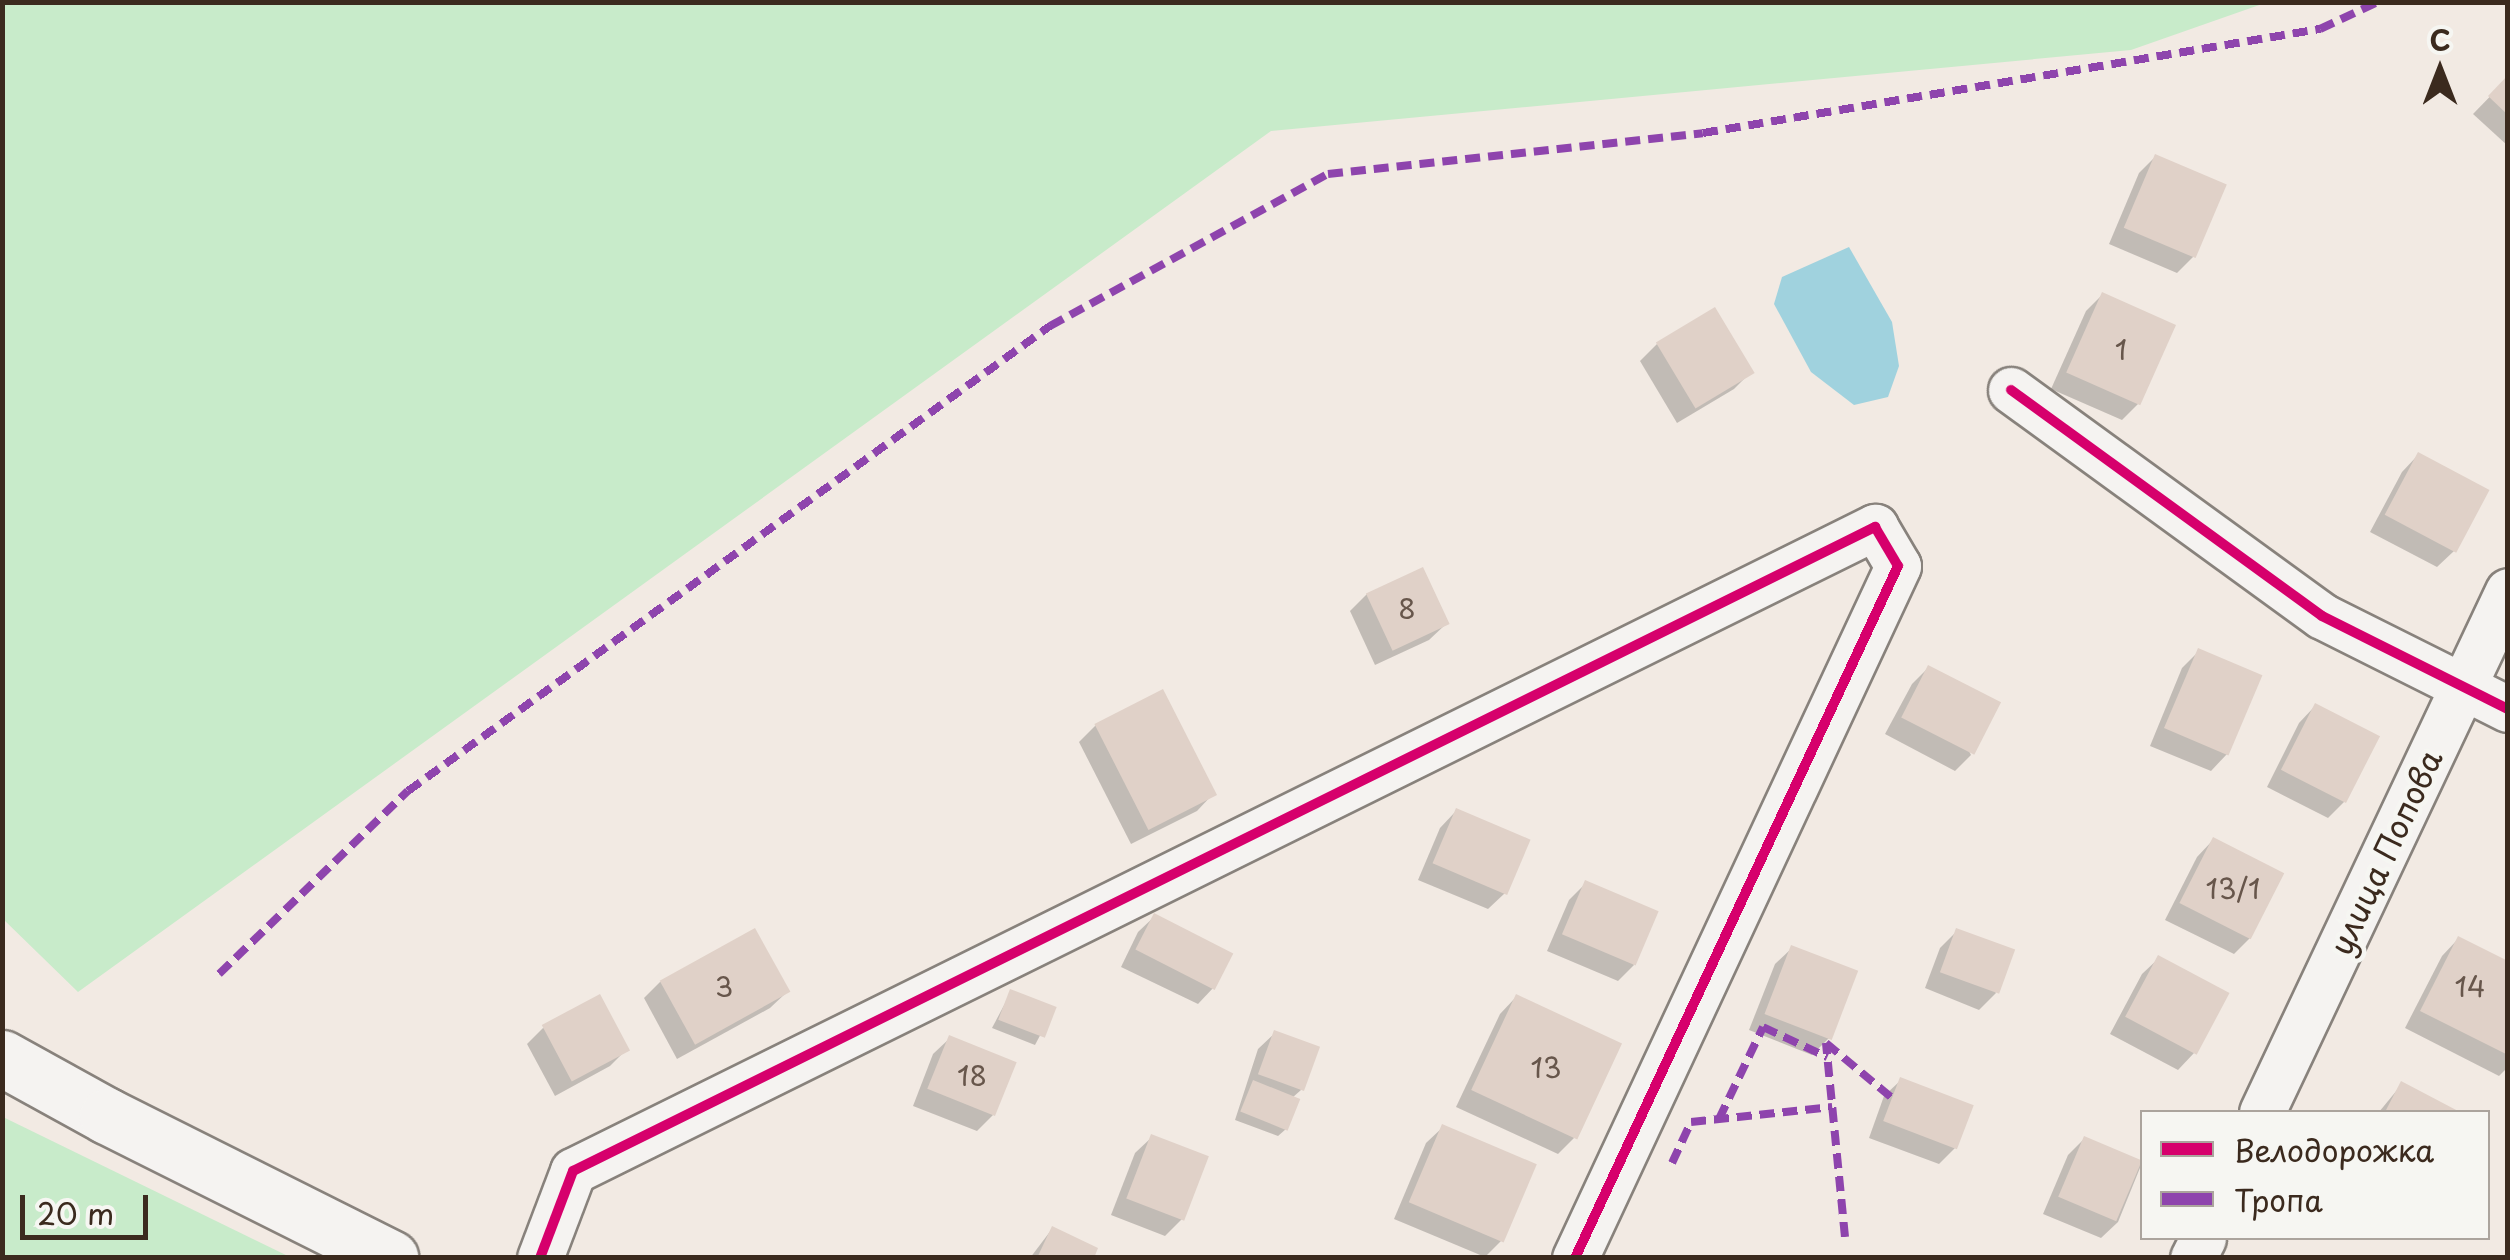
<!DOCTYPE html>
<meta charset="utf-8">
<style>
body{margin:0}
#map{position:relative;width:2510px;height:1260px;overflow:hidden;background:#f2eae3;font-family:"Playpen Sans",sans-serif}
div>[style]{position:absolute}
.green>*{inset:0;background:#c8ebca}
.water>*{inset:0;background:#a0d2de}
.shadow>*{inset:0;background:#0003}
.building>*{inset:0;background:#e0d1c8;transform-origin:0 0}
.roads{filter:drop-shadow(2px 0 #88827c) drop-shadow(-2px 0 #88827c) drop-shadow(0 2px #88827c) drop-shadow(0 -2px #88827c)}
.minor>*{height:45px;margin:-22.5px;padding:0 22.5px;transform-origin:22.5px;border-radius:22.5px;background:#f5f3f1}
.tertiary>*{height:55px;margin:-27.5px;padding:0 27.5px;transform-origin:27.5px;border-radius:27.5px;background:#f5f3f1}
.quiet>*{height:8px;margin-top:-4px;transform-origin:0;background:repeating-linear-gradient(90deg,#8e44ad 0 15px,transparent 0 23px)}
.cycleway>*{height:10px;margin:-5px;padding:0 5px;transform-origin:5px;border-radius:5px;background:#d6006c}
span{translate:-50% -50%;white-space:nowrap;text-align:center;line-height:1.15;-webkit-text-stroke:9px #f6f6f2;paint-order:stroke}
.number-label{font-size:28px;color:#67564b}
.number-label span{-webkit-text-stroke-width:0}
.street-label{font-size:32px;color:#3b2a1e}
.frame{position:absolute;inset:0;border:5px solid #3b2a1e;pointer-events:none}
.legend{position:absolute;left:2140px;top:1110px;width:350px;height:130px;box-sizing:border-box;background:#f6f6f2;border:2px solid #aba49d;margin:0;padding:12px 18px;list-style:none;font-size:30px;color:#3b2a1e}
.legend li{display:flex;align-items:center;gap:20px;height:50px}
.legend b{width:50px;border:2px solid #aba49d}
.north{position:absolute;left:2390px;top:20px;width:100px;height:100px;-webkit-text-stroke:8px #f6f6f2;paint-order:stroke;rotate:0deg;font-size:28px;font-weight:700;line-height:40px;text-align:center;color:#3b2a1e}
.north::after{content:'';display:block;margin:auto;width:35px;height:45px;background:#3b2a1e;clip-path:polygon(50% 0,100% 100%,50% 72%,0 100%)}
.scale{position:absolute;left:20px;top:1195px;width:128px;height:45px;box-sizing:border-box;border:5px solid #3b2a1e;border-top:0;padding-left:12px;font-size:30px;line-height:35px;white-space:nowrap;color:#3b2a1e;-webkit-text-stroke:8px #f6f6f2;paint-order:stroke}
</style>
<div id="map">
<div class="green">
<i style="clip-path:polygon(2px 3px,3px 2px,2265px 3px,2131px 50px,1271px 131px,78px 992px,3px 919px)"></i>
<i style="clip-path:polygon(3px 1117px,290px 1257px,3px 1257px)"></i>
</div>
<div class="water">
<i style="clip-path:polygon(1849px 247px,1892px 322px,1899px 366px,1888px 397px,1854px 405px,1811px 372px,1774px 304px,1782px 277px)"></i>
</div>
<div class="shadow">
<i style="clip-path:polygon(2508px 78px,2508px 146px,2473px 114px)"></i>
<i style="clip-path:polygon(2155px 157px,2194px 256px,2177px 273px,2109px 244px,2139px 173px)"></i>
<i style="clip-path:polygon(2102px 295px,2139px 403px,2122px 420px,2051px 389px,2086px 311px)"></i>
<i style="clip-path:polygon(1657px 344px,1751px 372px,1734px 389px,1677px 423px,1640px 361px)"></i>
<i style="clip-path:polygon(2418px 455px,2486px 491px,2454px 551px,2437px 567px,2370px 532px,2402px 472px)"></i>
<i style="clip-path:polygon(1367px 594px,1446px 624px,1429px 640px,1375px 665px,1350px 611px)"></i>
<i style="clip-path:polygon(2199px 651px,2227px 754px,2211px 771px,2150px 746px,2182px 668px)"></i>
<i style="clip-path:polygon(1928px 668px,1971px 755px,1955px 771px,1885px 734px,1912px 684px)"></i>
<i style="clip-path:polygon(2315px 706px,2345px 801px,2328px 818px,2267px 787px,2299px 723px)"></i>
<i style="clip-path:polygon(1096px 725px,1213px 794px,1197px 811px,1131px 844px,1079px 742px)"></i>
<i style="clip-path:polygon(1456px 811px,1505px 893px,1488px 909px,1418px 880px,1440px 828px)"></i>
<i style="clip-path:polygon(2213px 840px,2250px 938px,2234px 954px,2165px 920px,2197px 857px)"></i>
<i style="clip-path:polygon(1586px 883px,1634px 965px,1618px 981px,1547px 951px,1569px 900px)"></i>
<i style="clip-path:polygon(1155px 916px,1214px 987px,1198px 1004px,1121px 967px,1138px 932px)"></i>
<i style="clip-path:polygon(1957px 931px,1996px 993px,1979px 1010px,1925px 988px,1940px 948px)"></i>
<i style="clip-path:polygon(2458px 939px,2508px 964px,2508px 1067px,2499px 1076px,2405px 1028px,2442px 956px)"></i>
<i style="clip-path:polygon(1792px 948px,1829px 1038px,1812px 1055px,1749px 1030px,1775px 964px)"></i>
<i style="clip-path:polygon(2159px 958px,2194px 1053px,2178px 1070px,2110px 1034px,2142px 974px)"></i>
<i style="clip-path:polygon(660px 982px,787px 992px,770px 1008px,677px 1059px,644px 998px)"></i>
<i style="clip-path:polygon(1011px 992px,1054px 1009px,1035px 1045px,992px 1028px)"></i>
<i style="clip-path:polygon(1516px 997px,1574px 1138px,1558px 1154px,1456px 1107px,1500px 1014px)"></i>
<i style="clip-path:polygon(543px 1028px,627px 1049px,610px 1066px,555px 1096px,527px 1044px)"></i>
<i style="clip-path:polygon(1275px 1033px,1301px 1090px,1292px 1098px,1286px 1129px,1278px 1136px,1235px 1120px,1258px 1049px)"></i>
<i style="clip-path:polygon(950px 1038px,993px 1115px,977px 1131px,913px 1106px,933px 1054px)"></i>
<i style="clip-path:polygon(1901px 1080px,1956px 1147px,1939px 1164px,1869px 1138px,1884px 1096px)"></i>
<i style="clip-path:polygon(2402px 1084px,2454px 1112px,2379px 1112px)"></i>
<i style="clip-path:polygon(1443px 1127px,1502px 1240px,1485px 1257px,1394px 1219px,1426px 1143px)"></i>
<i style="clip-path:polygon(1152px 1137px,1182px 1219px,1165px 1236px,1111px 1215px,1135px 1153px)"></i>
<i style="clip-path:polygon(2084px 1139px,2142px 1163px,2118px 1222px,2101px 1238px,2043px 1214px,2068px 1155px)"></i>
<i style="clip-path:polygon(1052px 1229px,1091px 1258px,1030px 1258px)"></i>
</div>
<div class="building">
<i style="clip-path:polygon(2508px 75px,2508px 115px,2488px 96px)"></i>
<i style="left:2155px;top:154px;width:78px;height:80px;rotate:23deg"></i>
<i style="left:2102px;top:292px;width:81px;height:88px;rotate:24deg"></i>
<i style="left:1715px;top:307px;width:77px;height:69px;rotate:59deg"></i>
<i style="left:2418px;top:452px;width:81px;height:71px;rotate:28deg"></i>
<i style="left:1423px;top:567px;width:63px;height:63px;rotate:65deg"></i>
<i style="left:2198px;top:648px;width:70px;height:87px;rotate:23deg"></i>
<i style="left:1928px;top:665px;width:82px;height:59px;rotate:27deg"></i>
<i style="left:1163px;top:689px;width:119px;height:77px;rotate:63deg"></i>
<i style="left:2315px;top:703px;width:73px;height:75px;rotate:27deg"></i>
<i style="left:1456px;top:808px;width:81px;height:60px;rotate:23deg"></i>
<i style="left:2213px;top:837px;width:80px;height:74px;rotate:27deg"></i>
<i style="left:1585px;top:880px;width:80px;height:59px;rotate:23deg"></i>
<i style="left:1154px;top:913px;width:89px;height:41px;rotate:27deg"></i>
<i style="left:755px;top:928px;width:73px;height:109px;rotate:61deg"></i>
<i style="left:1956px;top:928px;width:63px;height:47px;rotate:20deg"></i>
<i style="clip-path:polygon(2458px 936px,2508px 961px,2508px 1055px,2420px 1011px)"></i>
<i style="left:1791px;top:945px;width:72px;height:74px;rotate:21deg"></i>
<i style="left:2158px;top:955px;width:81px;height:70px;rotate:28deg"></i>
<i style="left:1010px;top:989px;width:50px;height:33px;rotate:21deg"></i>
<i style="left:600px;top:994px;width:64px;height:66px;rotate:62deg"></i>
<i style="left:1516px;top:994px;width:117px;height:106px;rotate:25deg"></i>
<i style="left:1274px;top:1030px;width:49px;height:47px;rotate:20deg"></i>
<i style="left:949px;top:1035px;width:73px;height:58px;rotate:22deg"></i>
<i style="left:1900px;top:1077px;width:79px;height:47px;rotate:21deg"></i>
<i style="left:1253px;top:1080px;width:51px;height:34px;rotate:22deg"></i>
<i style="clip-path:polygon(2401px 1081px,2460px 1112px,2385px 1112px)"></i>
<i style="left:1442px;top:1124px;width:103px;height:85px;rotate:23deg"></i>
<i style="left:1151px;top:1134px;width:62px;height:69px;rotate:21deg"></i>
<i style="left:2084px;top:1136px;width:63px;height:66px;rotate:23deg"></i>
<i style="clip-path:polygon(1052px 1226px,1098px 1248px,1094px 1258px,1037px 1258px)"></i>
</div>
<div class="roads">
<div class="minor">
<i style="left:2011px;top:390px;width:384px;rotate:36deg"></i>
<i style="left:2322px;top:616px;width:208px;rotate:26.6deg"></i>
<i style="left:2262px;top:1112px;width:576px;rotate:-64.72deg"></i>
<i style="left:540px;top:1258px;width:93px;rotate:-69.2deg"></i>
<i style="left:573px;top:1171px;width:1453px;rotate:-26.32deg"></i>
<i style="left:1875px;top:527px;width:45px;rotate:59.5deg"></i>
<i style="left:1898px;top:566px;width:764px;rotate:115.02deg"></i>
<i style="left:2193px;top:1258px;width:22px;rotate:-63deg"></i>
</div>
<div class="tertiary">
<i style="left:2px;top:1058px;width:120px;rotate:28.9deg"></i>
<i style="left:107px;top:1116px;width:317px;rotate:26.6deg"></i>
</div>
</div>
<div class="quiet">
<i style="left:219px;top:974px;width:263px;rotate:-44.1deg"></i>
<i style="left:408px;top:791px;width:793px;rotate:-35.92deg"></i>
<i style="left:1050px;top:326px;width:317px;rotate:-28.7deg"></i>
<i style="left:1328px;top:174px;width:377px;rotate:-6.2deg"></i>
<i style="left:1703px;top:133px;width:626px;rotate:-9.57deg"></i>
<i style="left:2320px;top:29px;width:64px;rotate:-25deg"></i>
<i style="left:1719px;top:1119px;width:102px;rotate:-64.4deg"></i>
<i style="left:1763px;top:1027px;width:71px;rotate:25.1deg"></i>
<i style="left:1672px;top:1163px;width:45px;rotate:-65.1deg"></i>
<i style="left:1691px;top:1122px;width:142px;rotate:-6.1deg"></i>
<i style="left:1845px;top:1237px;width:195px;rotate:-95.6deg"></i>
<i style="left:1826px;top:1043px;width:86px;rotate:39.8deg"></i>
</div>
<div class="cycleway">
<i style="left:2011px;top:390px;width:384px;rotate:36deg"></i>
<i style="left:2322px;top:616px;width:208px;rotate:26.6deg"></i>
<i style="left:540px;top:1258px;width:93px;rotate:-69.2deg"></i>
<i style="left:573px;top:1171px;width:1453px;rotate:-26.32deg"></i>
<i style="left:1875px;top:527px;width:45px;rotate:59.5deg"></i>
<i style="left:1898px;top:566px;width:764px;rotate:115.02deg"></i>
</div>
<div class="number-label">
<span style="left:2121px;top:349px">1</span>
<span style="left:1407px;top:608px">8</span>
<span style="left:2233px;top:888px">13/1</span>
<span style="left:724px;top:986px">3</span>
<span style="left:2470px;top:986px">14</span>
<span style="left:1546px;top:1067px">13</span>
<span style="left:972px;top:1075px">18</span>
</div>
<div class="street-label">
<span style="left:2385px;top:852px;rotate:-65deg">улица Попова</span>
</div>
<div class="frame"></div>
<ul class="legend">
<li><b style="height:12px;background:#d6006c"></b>Велодорожка</li>
<li><b style="height:12px;background:#8e44ad"></b>Тропа</li>
</ul>
<div class="north">С</div>
<div class="scale">20 m</div>
</div>
